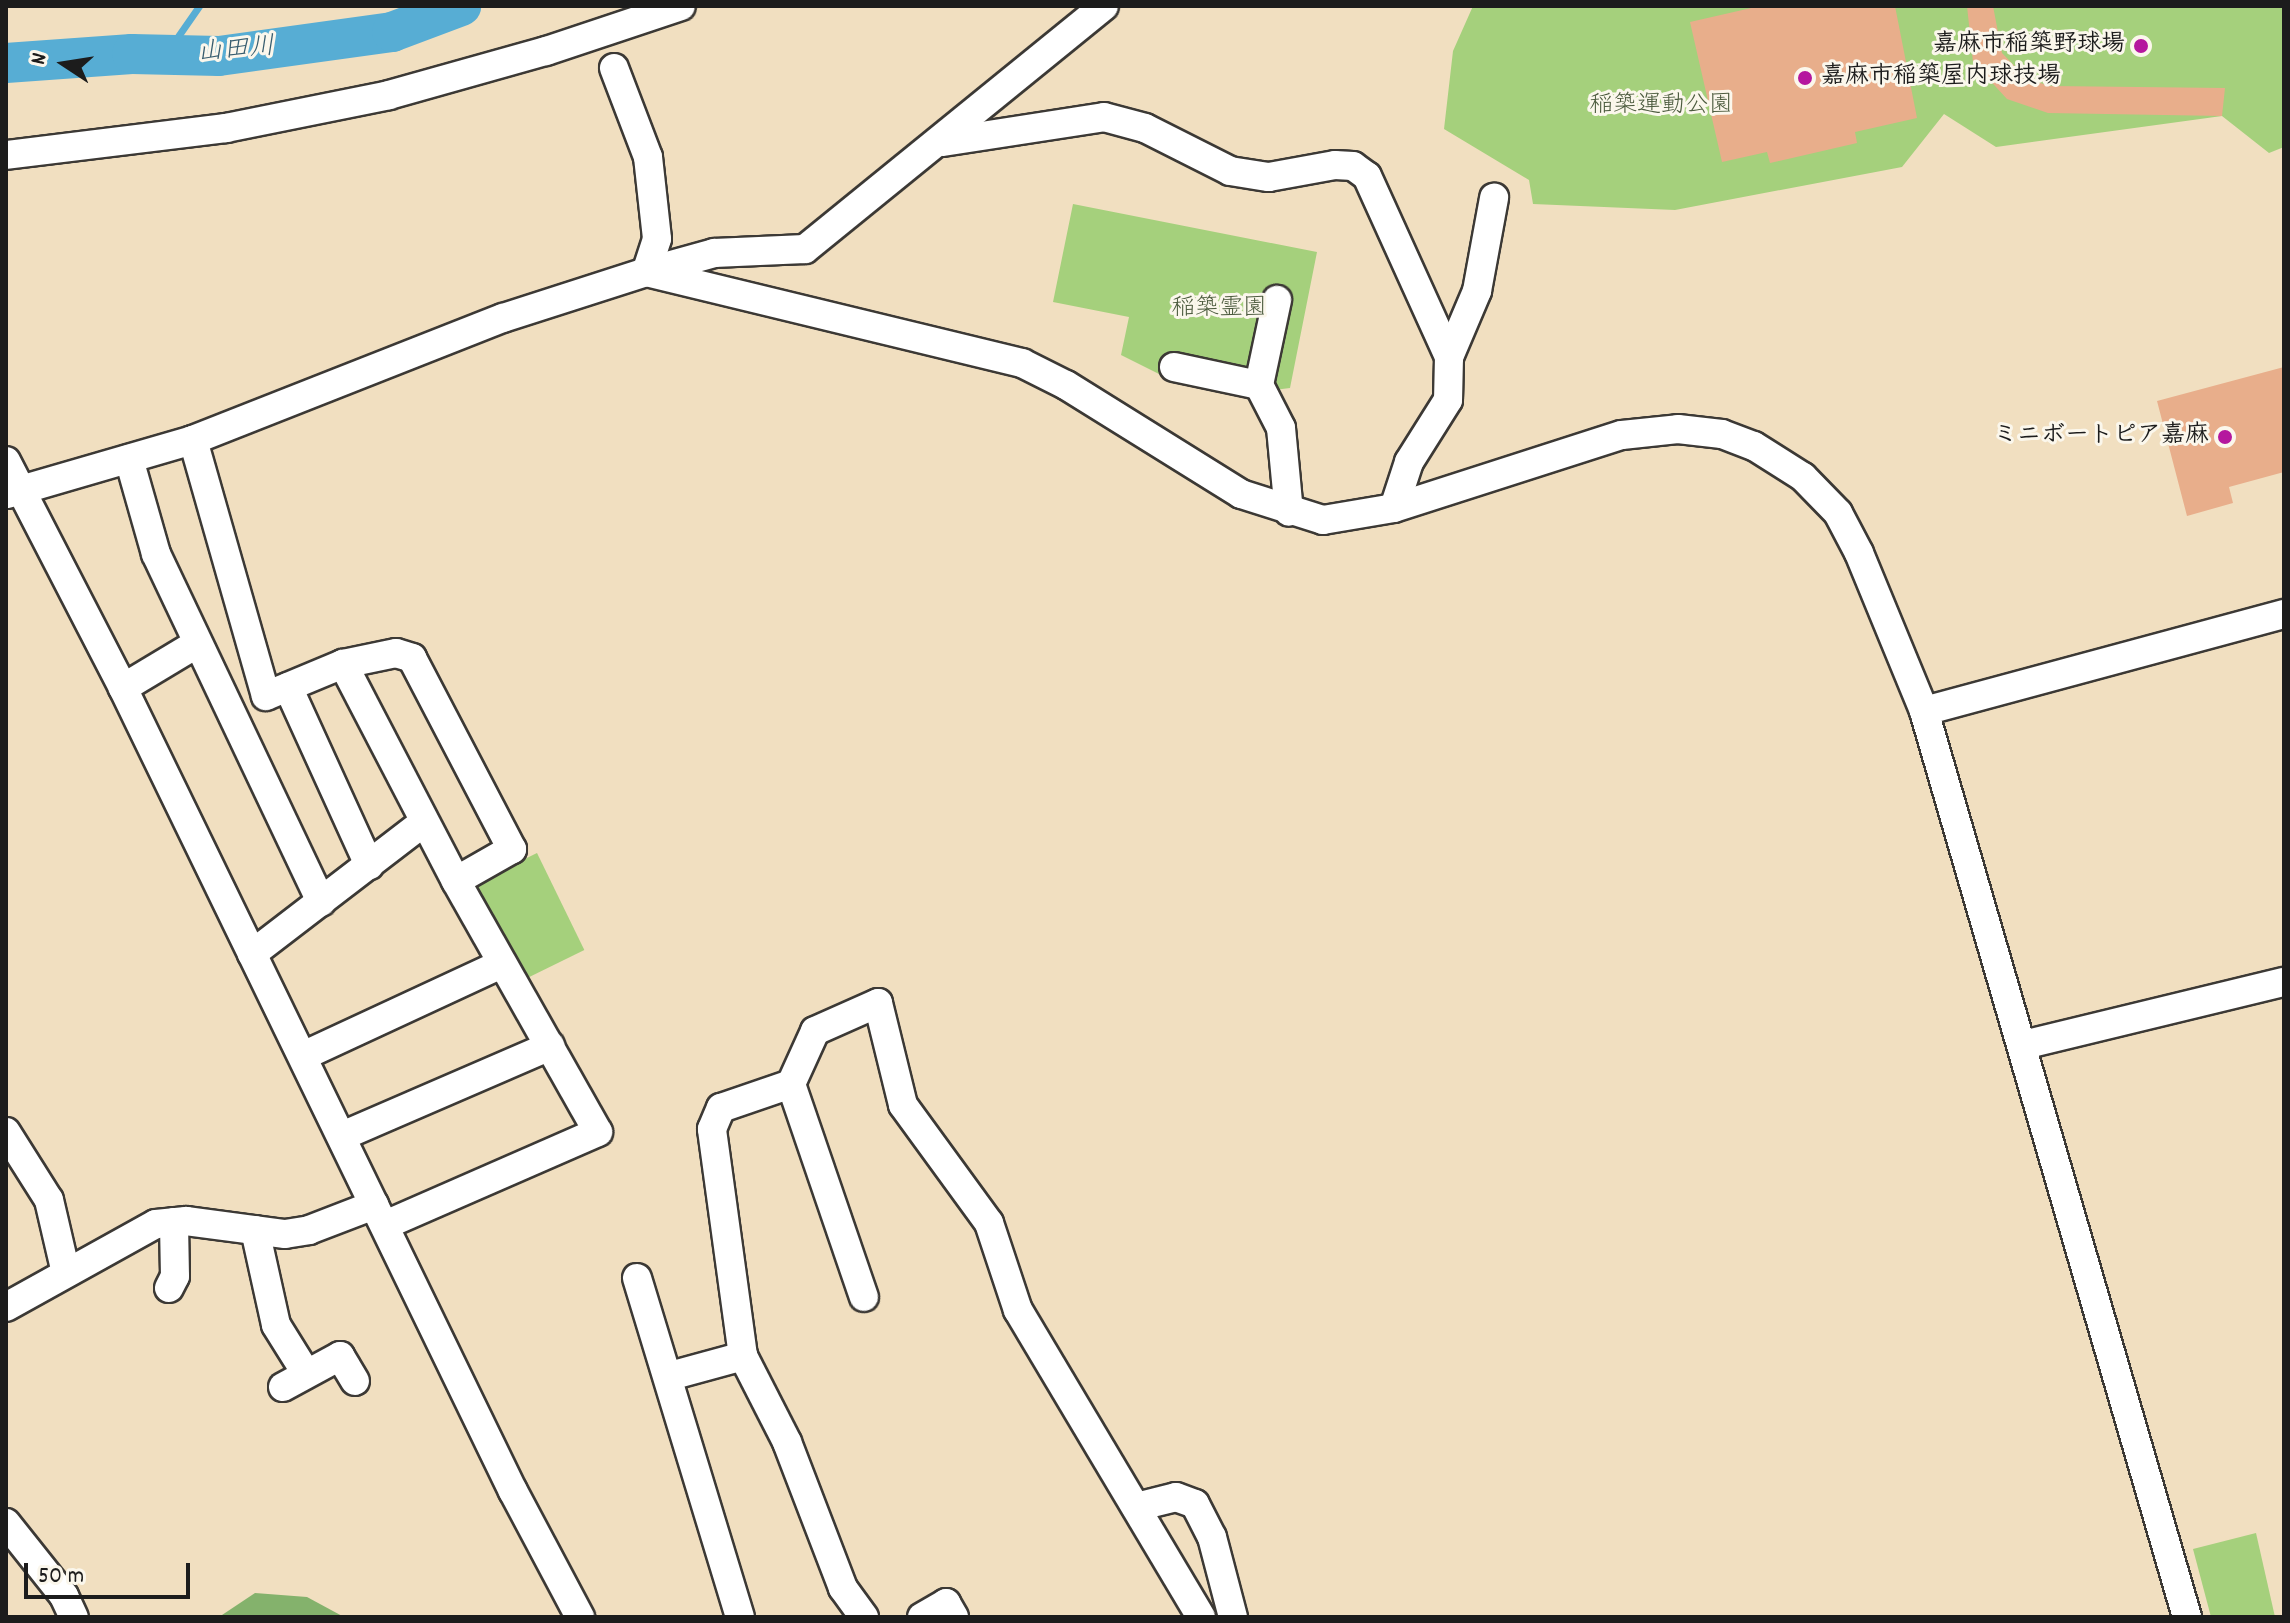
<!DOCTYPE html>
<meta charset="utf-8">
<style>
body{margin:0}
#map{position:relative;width:2290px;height:1623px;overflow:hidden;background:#f1dfc0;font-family:Dekko,"Klee One",sans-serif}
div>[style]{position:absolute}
.green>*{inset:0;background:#a5d07c;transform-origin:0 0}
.forest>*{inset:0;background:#84b26c}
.stream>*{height:7px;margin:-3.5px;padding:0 3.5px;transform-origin:3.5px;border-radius:3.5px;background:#57add4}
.river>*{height:40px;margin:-20px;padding:0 20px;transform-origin:20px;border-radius:20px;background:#57add4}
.building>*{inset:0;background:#e8ae8b}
.roads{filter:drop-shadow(2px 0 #3c3935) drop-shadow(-2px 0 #3c3935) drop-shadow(0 2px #3c3935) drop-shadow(0 -2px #3c3935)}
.minor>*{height:28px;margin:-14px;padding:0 14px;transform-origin:14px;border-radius:14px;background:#fff}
.dots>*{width:22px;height:22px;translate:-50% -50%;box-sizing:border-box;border:4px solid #fbf7ec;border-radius:50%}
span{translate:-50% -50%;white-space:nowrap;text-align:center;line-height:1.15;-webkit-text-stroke:6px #fbf7ec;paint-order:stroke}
.poi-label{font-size:24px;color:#1c1c1c;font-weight:700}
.right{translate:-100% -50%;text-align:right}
.left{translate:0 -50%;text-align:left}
.park-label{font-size:24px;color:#4c5b3e}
.water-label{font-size:26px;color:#375d6f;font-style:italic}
.frame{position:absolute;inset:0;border:8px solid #1c1c1c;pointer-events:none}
.north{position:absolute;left:24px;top:24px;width:80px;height:80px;-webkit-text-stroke:6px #fbf7ec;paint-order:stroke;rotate:282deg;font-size:22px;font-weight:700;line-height:32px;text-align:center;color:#1c1c1c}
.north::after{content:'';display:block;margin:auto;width:28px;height:36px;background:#1c1c1c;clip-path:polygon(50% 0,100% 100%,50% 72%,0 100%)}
.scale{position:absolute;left:24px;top:1563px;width:166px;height:36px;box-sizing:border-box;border:4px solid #1c1c1c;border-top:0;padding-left:10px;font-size:24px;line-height:28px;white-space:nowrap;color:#1c1c1c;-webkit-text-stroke:6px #fbf7ec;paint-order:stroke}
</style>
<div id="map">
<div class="green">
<i style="clip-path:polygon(1473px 6px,2284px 6px,2284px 147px,2269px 153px,2222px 116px,1996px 147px,1944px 114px,1902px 167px,1675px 210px,1533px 204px,1529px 180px,1444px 129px,1453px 51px)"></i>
<i style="clip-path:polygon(1073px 204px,1317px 252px,1290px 388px,1251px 393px,1161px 375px,1121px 355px,1129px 317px,1053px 302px)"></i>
<i style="left:537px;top:853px;width:108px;height:72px;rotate:64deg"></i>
<i style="clip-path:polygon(2256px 1533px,2275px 1617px,2211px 1617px,2193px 1549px)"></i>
</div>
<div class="forest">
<i style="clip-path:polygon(255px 1593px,307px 1597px,344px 1617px,219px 1617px)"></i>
</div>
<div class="stream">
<i style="left:165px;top:55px;width:60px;rotate:-55.2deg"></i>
</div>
<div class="river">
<i style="left:6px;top:63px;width:126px;rotate:-4.1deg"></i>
<i style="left:132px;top:54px;width:87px;rotate:1.3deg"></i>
<i style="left:219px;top:56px;width:175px;rotate:-7.9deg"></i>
<i style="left:392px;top:32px;width:74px;rotate:-20.6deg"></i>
</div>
<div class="building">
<i style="clip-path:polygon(1760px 6px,1895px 6px,1917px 118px,1855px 132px,1857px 143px,1770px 163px,1767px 152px,1722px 162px,1690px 22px)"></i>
<i style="clip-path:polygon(1967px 6px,1993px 6px,2002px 53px,2027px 79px,2050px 86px,2225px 88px,2222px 116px,2048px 113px,2007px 99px,1973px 62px)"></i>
<i style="clip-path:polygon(2284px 367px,2284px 472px,2229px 487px,2233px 503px,2187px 516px,2157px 401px)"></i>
</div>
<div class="roads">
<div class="minor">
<i style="left:614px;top:68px;width:95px;rotate:69.1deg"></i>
<i style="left:648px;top:157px;width:82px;rotate:83.7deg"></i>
<i style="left:657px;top:239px;width:35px;rotate:108deg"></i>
<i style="left:943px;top:142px;width:163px;rotate:-8.8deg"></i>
<i style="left:1104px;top:117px;width:42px;rotate:15deg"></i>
<i style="left:1145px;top:128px;width:95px;rotate:26.8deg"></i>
<i style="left:1230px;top:171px;width:39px;rotate:9deg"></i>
<i style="left:1269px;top:177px;width:67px;rotate:-10.3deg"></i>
<i style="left:1335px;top:165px;width:18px;rotate:3deg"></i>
<i style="left:1353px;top:166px;width:17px;rotate:36deg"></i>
<i style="left:1367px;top:176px;width:199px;rotate:65.6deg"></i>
<i style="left:1449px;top:357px;width:43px;rotate:91.3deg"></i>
<i style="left:1448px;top:400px;width:73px;rotate:122.2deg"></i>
<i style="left:1409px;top:462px;width:48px;rotate:108.1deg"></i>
<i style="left:6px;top:155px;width:222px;rotate:-7deg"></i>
<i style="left:226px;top:128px;width:166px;rotate:-11.4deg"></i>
<i style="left:389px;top:95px;width:163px;rotate:-15.7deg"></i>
<i style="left:546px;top:51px;width:142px;rotate:-18.4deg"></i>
<i style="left:646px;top:272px;width:387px;rotate:13.6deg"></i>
<i style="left:1022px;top:363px;width:49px;rotate:26.6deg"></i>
<i style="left:1066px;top:385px;width:206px;rotate:31.9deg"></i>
<i style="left:1241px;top:494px;width:86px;rotate:17.6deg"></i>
<i style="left:1323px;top:520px;width:72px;rotate:-9.6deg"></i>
<i style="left:1394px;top:508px;width:239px;rotate:-17.8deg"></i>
<i style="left:1622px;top:435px;width:56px;rotate:-6.1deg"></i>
<i style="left:1678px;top:429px;width:44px;rotate:6.5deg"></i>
<i style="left:1722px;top:434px;width:34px;rotate:21deg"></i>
<i style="left:1754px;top:446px;width:58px;rotate:32.3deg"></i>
<i style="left:1803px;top:477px;width:50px;rotate:45.8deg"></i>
<i style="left:1838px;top:513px;width:45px;rotate:62.3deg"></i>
<i style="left:1859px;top:553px;width:171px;rotate:67.6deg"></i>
<i style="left:1924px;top:711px;width:943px;rotate:73.81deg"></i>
<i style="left:1449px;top:357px;width:72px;rotate:-67deg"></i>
<i style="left:1477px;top:291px;width:95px;rotate:-79.6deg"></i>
<i style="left:1174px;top:367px;width:87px;rotate:12deg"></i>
<i style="left:1259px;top:385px;width:48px;rotate:62.9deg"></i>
<i style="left:1281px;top:428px;width:84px;rotate:84.6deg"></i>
<i style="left:1259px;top:385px;width:87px;rotate:-78deg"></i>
<i style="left:193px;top:440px;width:266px;rotate:74.1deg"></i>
<i style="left:266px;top:696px;width:83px;rotate:-22.6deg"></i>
<i style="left:343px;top:664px;width:245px;rotate:62.5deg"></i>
<i style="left:456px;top:881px;width:288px;rotate:60.5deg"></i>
<i style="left:598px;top:1132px;width:232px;rotate:156.4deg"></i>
<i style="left:129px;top:459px;width:99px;rotate:74.1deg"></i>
<i style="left:156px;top:554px;width:385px;rotate:64.6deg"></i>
<i style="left:6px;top:461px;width:255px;rotate:62.7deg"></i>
<i style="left:123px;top:688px;width:893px;rotate:64.1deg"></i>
<i style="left:513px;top:1491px;width:143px;rotate:62deg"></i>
<i style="left:7px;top:494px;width:194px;rotate:-16.2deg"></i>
<i style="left:193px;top:440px;width:333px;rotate:-21.5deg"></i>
<i style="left:503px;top:318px;width:150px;rotate:-17.8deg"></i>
<i style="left:646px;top:272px;width:71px;rotate:-15.6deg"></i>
<i style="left:714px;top:253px;width:91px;rotate:-2.5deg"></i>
<i style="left:805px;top:249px;width:385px;rotate:-39.1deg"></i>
<i style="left:343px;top:664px;width:54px;rotate:-11.7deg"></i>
<i style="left:396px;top:653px;width:17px;rotate:17deg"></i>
<i style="left:412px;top:658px;width:216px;rotate:62.4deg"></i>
<i style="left:512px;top:849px;width:64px;rotate:150.3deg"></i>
<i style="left:288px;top:687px;width:196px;rotate:65.5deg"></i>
<i style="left:123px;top:688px;width:87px;rotate:-31deg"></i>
<i style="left:1924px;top:711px;width:373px;rotate:-15.1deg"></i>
<i style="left:252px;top:954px;width:217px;rotate:-37.5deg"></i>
<i style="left:2023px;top:1045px;width:268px;rotate:-13.6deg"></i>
<i style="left:303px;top:1056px;width:218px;rotate:-24.9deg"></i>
<i style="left:791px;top:1084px;width:225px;rotate:71.1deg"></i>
<i style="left:6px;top:1132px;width:80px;rotate:57.7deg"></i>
<i style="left:49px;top:1200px;width:75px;rotate:76.9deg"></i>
<i style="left:342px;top:1136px;width:227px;rotate:-23.4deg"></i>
<i style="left:255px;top:1230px;width:97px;rotate:77.5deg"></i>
<i style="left:276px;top:1325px;width:57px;rotate:58deg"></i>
<i style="left:637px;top:1278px;width:354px;rotate:73.1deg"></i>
<i style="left:169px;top:1288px;width:13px;rotate:-63deg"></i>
<i style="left:175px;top:1276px;width:54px;rotate:-91.1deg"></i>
<i style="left:6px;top:1307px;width:171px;rotate:-29deg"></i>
<i style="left:156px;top:1224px;width:30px;rotate:-6deg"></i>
<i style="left:186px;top:1221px;width:100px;rotate:7.5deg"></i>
<i style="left:285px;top:1234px;width:24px;rotate:-9deg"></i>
<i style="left:309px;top:1230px;width:70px;rotate:-21deg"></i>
<i style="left:670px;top:1376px;width:76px;rotate:-15.3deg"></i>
<i style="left:283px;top:1387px;width:65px;rotate:-28.5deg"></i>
<i style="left:340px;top:1356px;width:29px;rotate:59deg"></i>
<i style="left:1136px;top:1507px;width:41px;rotate:-14deg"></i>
<i style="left:1176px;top:1497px;width:20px;rotate:20deg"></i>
<i style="left:1195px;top:1504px;width:37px;rotate:63deg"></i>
<i style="left:1212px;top:1537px;width:83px;rotate:75.3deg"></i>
<i style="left:6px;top:1523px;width:93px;rotate:51.5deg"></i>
<i style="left:64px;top:1596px;width:23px;rotate:65deg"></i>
<i style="left:864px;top:1617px;width:36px;rotate:-126deg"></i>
<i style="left:843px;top:1588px;width:156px;rotate:-111deg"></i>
<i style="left:787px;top:1442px;width:97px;rotate:-117.1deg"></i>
<i style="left:743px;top:1356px;width:229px;rotate:-97.8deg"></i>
<i style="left:712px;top:1129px;width:23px;rotate:-67deg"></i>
<i style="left:721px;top:1108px;width:74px;rotate:-18.9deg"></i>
<i style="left:791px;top:1084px;width:58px;rotate:-65.6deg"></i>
<i style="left:815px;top:1031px;width:69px;rotate:-24deg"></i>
<i style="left:878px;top:1003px;width:105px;rotate:76.2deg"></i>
<i style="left:903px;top:1105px;width:146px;rotate:53.9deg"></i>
<i style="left:989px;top:1223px;width:92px;rotate:71.6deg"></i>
<i style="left:1018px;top:1310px;width:357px;rotate:59.2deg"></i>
<i style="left:922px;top:1617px;width:28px;rotate:-30deg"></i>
<i style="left:946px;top:1603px;width:16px;rotate:60deg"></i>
</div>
</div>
<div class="dots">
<i style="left:2141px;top:46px;background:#b5179e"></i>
<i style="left:1805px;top:78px;background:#b5179e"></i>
<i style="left:2225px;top:437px;background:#b5179e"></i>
</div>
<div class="poi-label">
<span class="right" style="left:2125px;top:46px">嘉麻市稲築野球場</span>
<span class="left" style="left:1821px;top:78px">嘉麻市稲築屋内球技場</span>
<span class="right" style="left:2209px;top:437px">ミニボートピア嘉麻</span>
</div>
<div class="park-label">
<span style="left:1661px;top:107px">稲築運動公園</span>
<span style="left:1219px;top:310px">稲築霊園</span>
</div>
<div class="water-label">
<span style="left:236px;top:51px;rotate:-5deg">山田川</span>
</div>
<div class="frame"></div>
<div class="north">N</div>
<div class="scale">50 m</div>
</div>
